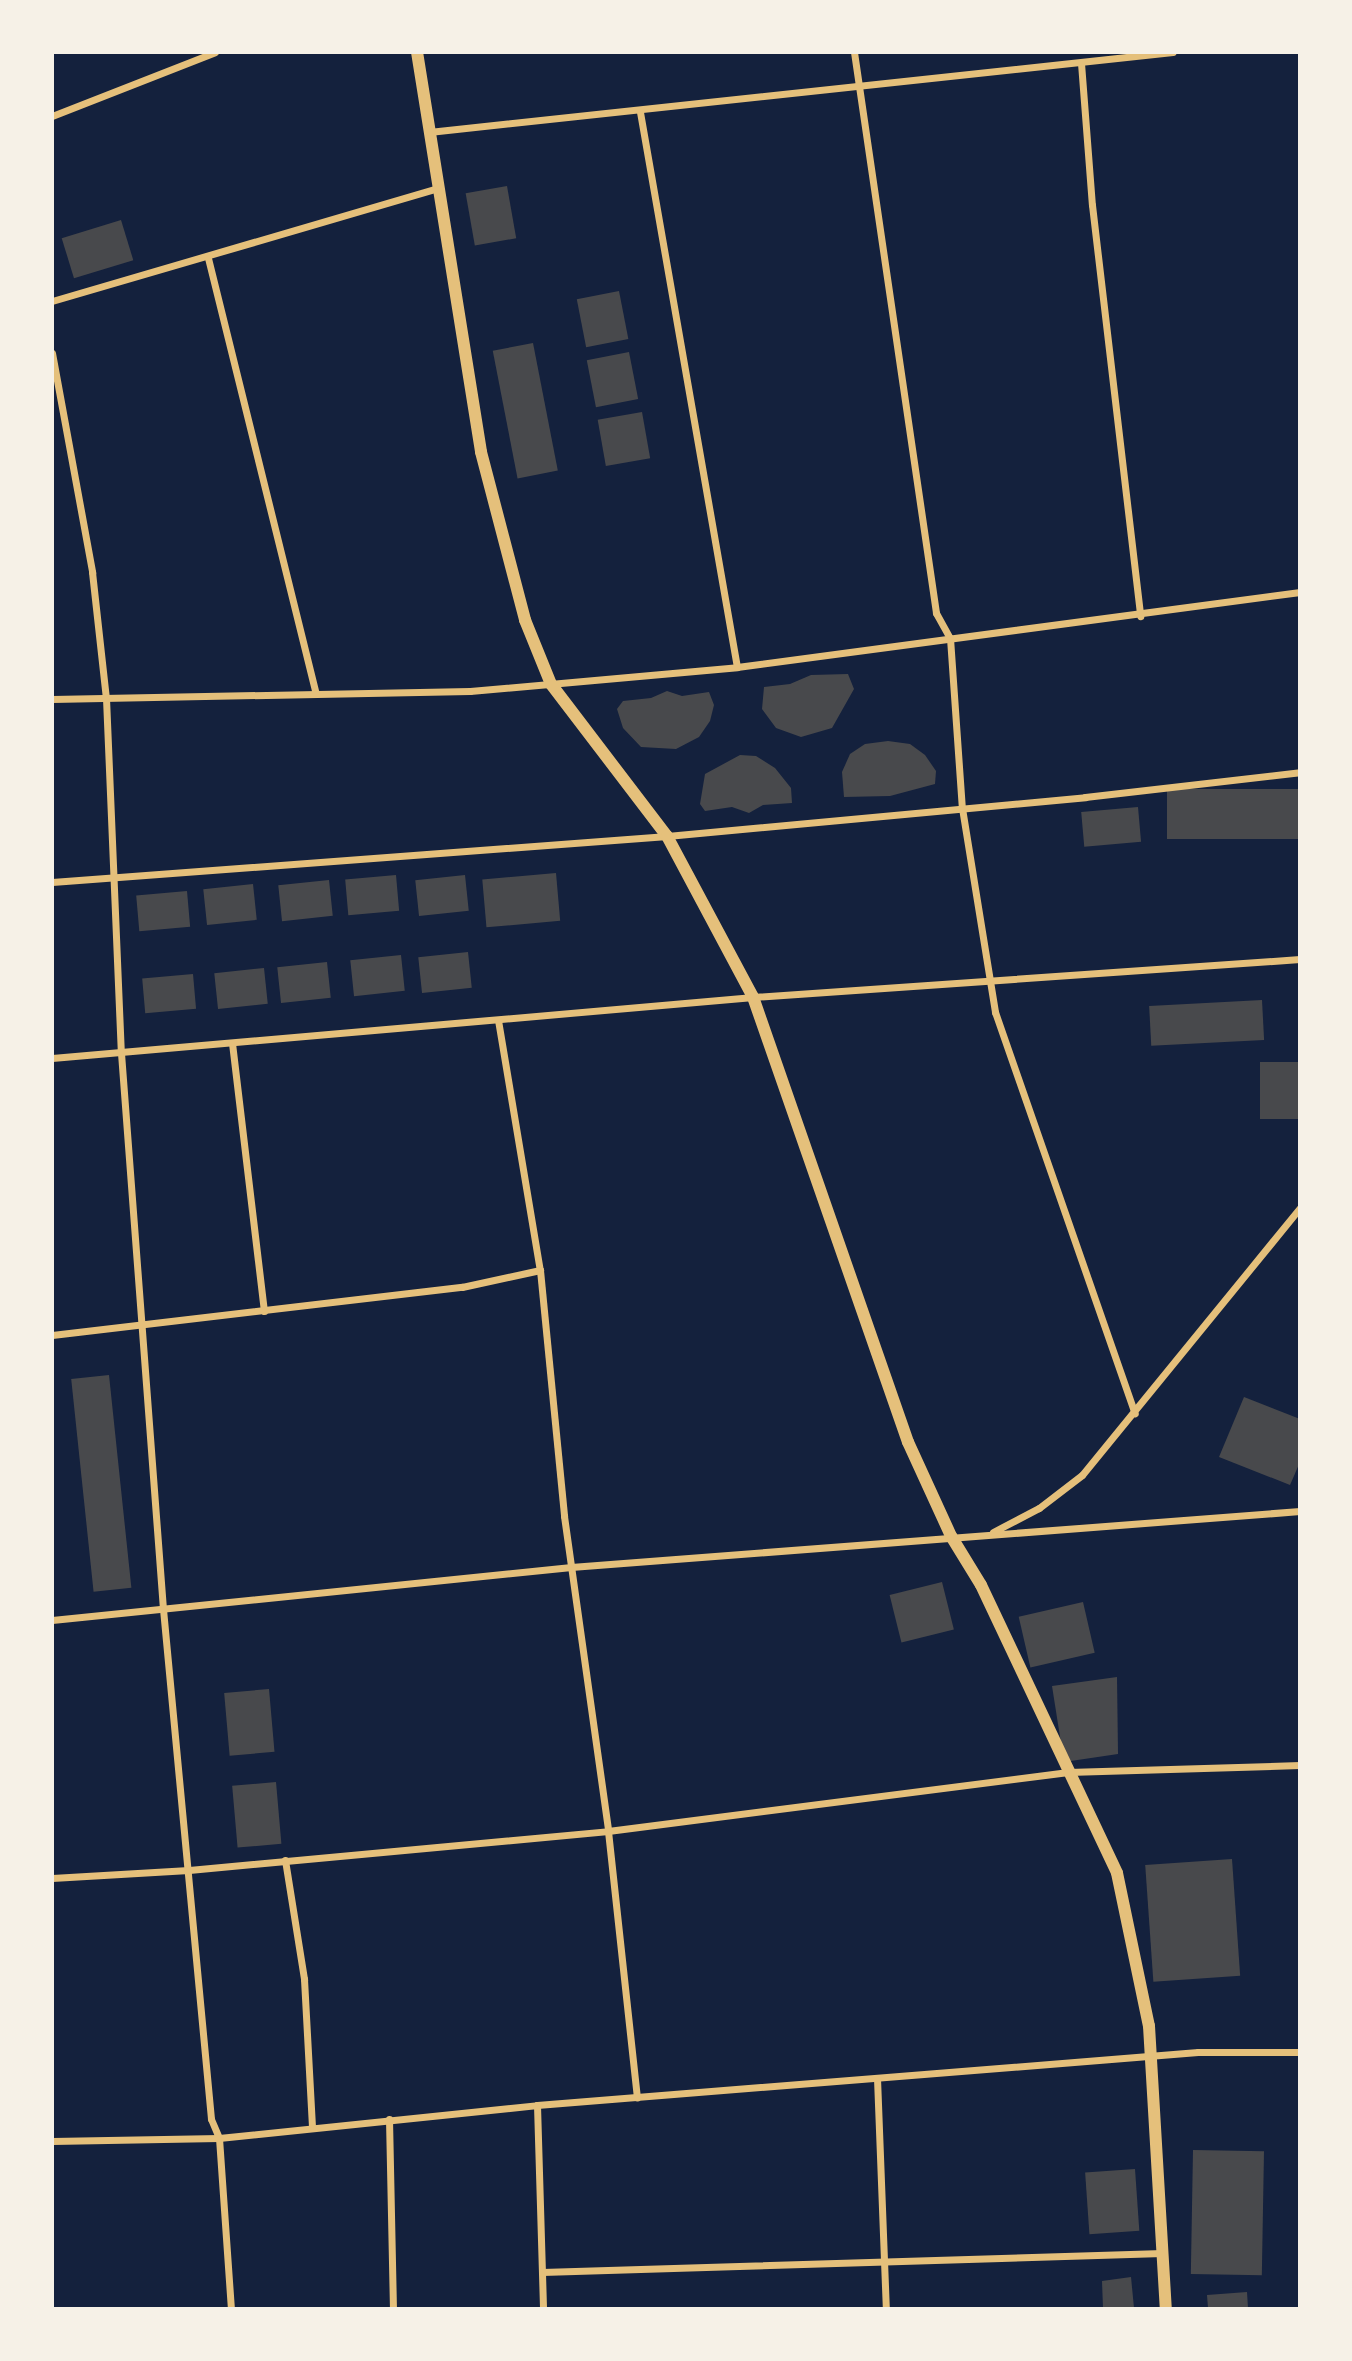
<!DOCTYPE html>
<style>
body{margin:0}
#map{position:relative;width:1352px;height:2361px;overflow:hidden;background:#14213d;font-family:Karla,sans-serif}
div>[style]{position:absolute}
.building>*{inset:0;background:#48494c;transform-origin:0 0}
.minor>*{height:7px;margin:-3.5px;padding:0 3.5px;transform-origin:3.5px;border-radius:3.5px;background:#e5c07b}
.tertiary>*{height:12px;margin:-6px;padding:0 6px;transform-origin:6px;border-radius:6px;background:#e5c07b}
span{translate:-50% -50%;white-space:nowrap;text-align:center;line-height:1.15;-webkit-text-stroke:5px #f6f1e7;paint-order:stroke}
.frame{position:absolute;inset:0;border:54px solid #f6f1e7;pointer-events:none}
</style>
<div id="map">
<div class="building">
<i style="left:507px;top:186px;width:53px;height:42px;rotate:80deg"></i>
<i style="left:121px;top:220px;width:42px;height:62px;rotate:73deg"></i>
<i style="left:619px;top:291px;width:49px;height:43px;rotate:79deg"></i>
<i style="left:533px;top:343px;width:130px;height:41px;rotate:79deg"></i>
<i style="left:629px;top:352px;width:48px;height:43px;rotate:79deg"></i>
<i style="left:642px;top:412px;width:47px;height:45px;rotate:80deg"></i>
<i style="clip-path:polygon(848px 674px,854px 689px,832px 728px,801px 737px,776px 728px,762px 709px,764px 687px,790px 684px,811px 675px)"></i>
<i style="clip-path:polygon(667px 691px,682px 696px,709px 692px,714px 705px,710px 721px,699px 737px,676px 749px,641px 747px,623px 728px,617px 709px,623px 701px,651px 698px)"></i>
<i style="clip-path:polygon(888px 741px,910px 744px,925px 755px,936px 771px,935px 784px,890px 796px,844px 797px,842px 772px,850px 754px,865px 744px)"></i>
<i style="clip-path:polygon(740px 755px,756px 756px,775px 768px,791px 788px,792px 803px,763px 805px,749px 813px,732px 807px,705px 811px,700px 804px,705px 774px)"></i>
<i style="left:1300px;top:789px;width:50px;height:133px;rotate:90deg"></i>
<i style="left:1138px;top:807px;width:35px;height:57px;rotate:85deg"></i>
<i style="left:556px;top:873px;width:48px;height:74px;rotate:85deg"></i>
<i style="left:396px;top:875px;width:36px;height:51px;rotate:85deg"></i>
<i style="left:465px;top:875px;width:36px;height:50px;rotate:84deg"></i>
<i style="left:329px;top:880px;width:36px;height:51px;rotate:84deg"></i>
<i style="left:253px;top:884px;width:36px;height:50px;rotate:84deg"></i>
<i style="left:187px;top:891px;width:36px;height:51px;rotate:85deg"></i>
<i style="left:468px;top:952px;width:36px;height:50px;rotate:84deg"></i>
<i style="left:401px;top:955px;width:36px;height:51px;rotate:84deg"></i>
<i style="left:327px;top:962px;width:36px;height:50px;rotate:84deg"></i>
<i style="left:264px;top:968px;width:36px;height:50px;rotate:84deg"></i>
<i style="left:193px;top:974px;width:35px;height:51px;rotate:85deg"></i>
<i style="left:1262px;top:1000px;width:40px;height:113px;rotate:87deg"></i>
<i style="left:1300px;top:1062px;width:57px;height:40px;rotate:90deg"></i>
<i style="left:109px;top:1375px;width:214px;height:38px;rotate:84deg"></i>
<i style="clip-path:polygon(1244px 1397px,1300px 1419px,1300px 1462px,1290px 1485px,1219px 1457px)"></i>
<i style="left:942px;top:1582px;width:49px;height:54px;rotate:76deg"></i>
<i style="left:1083px;top:1602px;width:52px;height:66px;rotate:77deg"></i>
<i style="clip-path:polygon(1117px 1677px,1118px 1754px,1064px 1762px,1052px 1686px)"></i>
<i style="left:269px;top:1689px;width:63px;height:45px;rotate:85deg"></i>
<i style="left:276px;top:1782px;width:62px;height:44px;rotate:85deg"></i>
<i style="left:1232px;top:1859px;width:117px;height:87px;rotate:86deg"></i>
<i style="left:1193px;top:2150px;width:71px;height:124px;rotate:1deg"></i>
<i style="left:1135px;top:2169px;width:62px;height:50px;rotate:86deg"></i>
<i style="clip-path:polygon(1131px 2277px,1134px 2308px,1103px 2308px,1102px 2281px)"></i>
<i style="clip-path:polygon(1247px 2292px,1248px 2308px,1208px 2308px,1207px 2295px)"></i>
</div>
<div class="minor">
<i style="left:854px;top:52px;width:567px;rotate:81.68deg"></i>
<i style="left:936px;top:613px;width:29px;rotate:61deg"></i>
<i style="left:950px;top:638px;width:170px;rotate:86deg"></i>
<i style="left:962px;top:808px;width:207px;rotate:80.8deg"></i>
<i style="left:995px;top:1012px;width:425px;rotate:70.8deg"></i>
<i style="left:1081px;top:63px;width:142px;rotate:85.6deg"></i>
<i style="left:1092px;top:205px;width:414px;rotate:83.3deg"></i>
<i style="left:640px;top:112px;width:563px;rotate:80.09deg"></i>
<i style="left:52px;top:116px;width:175px;rotate:-21.4deg"></i>
<i style="left:429px;top:132px;width:748px;rotate:-6.14deg"></i>
<i style="left:208px;top:258px;width:449px;rotate:76.1deg"></i>
<i style="left:52px;top:301px;width:400px;rotate:-16.3deg"></i>
<i style="left:52px;top:353px;width:223px;rotate:79.6deg"></i>
<i style="left:92px;top:572px;width:127px;rotate:83.7deg"></i>
<i style="left:106px;top:698px;width:355px;rotate:87.6deg"></i>
<i style="left:121px;top:1053px;width:558px;rotate:85.68deg"></i>
<i style="left:163px;top:1609px;width:512px;rotate:84.62deg"></i>
<i style="left:211px;top:2119px;width:21px;rotate:67deg"></i>
<i style="left:219px;top:2138px;width:170px;rotate:86deg"></i>
<i style="left:52px;top:699px;width:418px;rotate:-1.1deg"></i>
<i style="left:470px;top:691px;width:268px;rotate:-5.1deg"></i>
<i style="left:737px;top:667px;width:568px;rotate:-7.59deg"></i>
<i style="left:52px;top:882px;width:617px;rotate:-4.28deg"></i>
<i style="left:667px;top:836px;width:420px;rotate:-5.3deg"></i>
<i style="left:1085px;top:797px;width:216px;rotate:-6.6deg"></i>
<i style="left:498px;top:1020px;width:254px;rotate:80.5deg"></i>
<i style="left:540px;top:1270px;width:247px;rotate:84.4deg"></i>
<i style="left:564px;top:1516px;width:318px;rotate:82deg"></i>
<i style="left:608px;top:1831px;width:268px;rotate:83.8deg"></i>
<i style="left:232px;top:1043px;width:270px;rotate:83.2deg"></i>
<i style="left:52px;top:1058px;width:704px;rotate:-4.97deg"></i>
<i style="left:753px;top:997px;width:548px;rotate:-3.97deg"></i>
<i style="left:52px;top:1335px;width:413px;rotate:-6.7deg"></i>
<i style="left:462px;top:1287px;width:80px;rotate:-12.3deg"></i>
<i style="left:993px;top:1532px;width:52px;rotate:-27.6deg"></i>
<i style="left:1039px;top:1508px;width:54px;rotate:-37.5deg"></i>
<i style="left:1082px;top:1475px;width:345px;rotate:-50.8deg"></i>
<i style="left:52px;top:1620px;width:522px;rotate:-5.83deg"></i>
<i style="left:571px;top:1567px;width:731px;rotate:-4.39deg"></i>
<i style="left:285px;top:1860px;width:121px;rotate:80.9deg"></i>
<i style="left:304px;top:1979px;width:148px;rotate:86.9deg"></i>
<i style="left:52px;top:1878px;width:137px;rotate:-3.3deg"></i>
<i style="left:189px;top:1870px;width:421px;rotate:-5.3deg"></i>
<i style="left:608px;top:1831px;width:464px;rotate:-7.3deg"></i>
<i style="left:1068px;top:1772px;width:232px;rotate:-1.7deg"></i>
<i style="left:877px;top:2078px;width:230px;rotate:87.8deg"></i>
<i style="left:537px;top:2105px;width:203px;rotate:88.3deg"></i>
<i style="left:389px;top:2119px;width:189px;rotate:88.8deg"></i>
<i style="left:52px;top:2141px;width:167px;rotate:-1deg"></i>
<i style="left:219px;top:2138px;width:320px;rotate:-5.9deg"></i>
<i style="left:537px;top:2105px;width:663px;rotate:-4.58deg"></i>
<i style="left:1198px;top:2052px;width:102px"></i>
<i style="left:542px;top:2272px;width:621px;rotate:-1.75deg"></i>
</div>
<div class="tertiary">
<i style="left:417px;top:52px;width:405px;rotate:80.9deg"></i>
<i style="left:481px;top:452px;width:174px;rotate:75.3deg"></i>
<i style="left:525px;top:620px;width:69px;rotate:67.9deg"></i>
<i style="left:551px;top:684px;width:191px;rotate:52.7deg"></i>
<i style="left:667px;top:836px;width:183px;rotate:61.9deg"></i>
<i style="left:753px;top:997px;width:471px;rotate:70.8deg"></i>
<i style="left:908px;top:1442px;width:103px;rotate:65.4deg"></i>
<i style="left:951px;top:1536px;width:57px;rotate:58.5deg"></i>
<i style="left:981px;top:1585px;width:318px;rotate:64.7deg"></i>
<i style="left:1117px;top:1873px;width:156px;rotate:78.2deg"></i>
<i style="left:1149px;top:2026px;width:283px;rotate:86.6deg"></i>
</div>
<div class="frame"></div>
</div>
